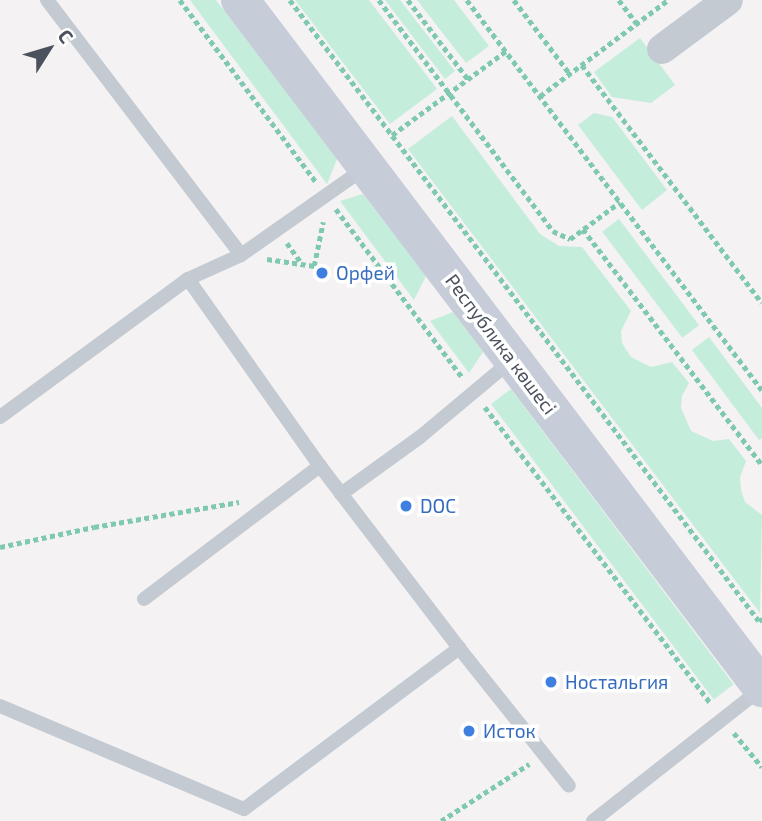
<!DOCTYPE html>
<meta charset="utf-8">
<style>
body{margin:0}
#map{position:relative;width:762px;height:821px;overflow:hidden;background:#f4f2f2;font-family:"Exo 2",sans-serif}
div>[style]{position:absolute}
.green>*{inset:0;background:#c5eddb;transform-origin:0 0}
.path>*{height:4.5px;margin-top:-2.25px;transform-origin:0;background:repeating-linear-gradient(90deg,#7fc9b1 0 5px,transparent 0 8.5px)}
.lane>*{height:14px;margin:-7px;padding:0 7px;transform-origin:7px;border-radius:7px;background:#c4cad2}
.street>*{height:30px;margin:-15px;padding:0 15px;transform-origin:15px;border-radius:15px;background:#c4cad2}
.secondary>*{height:38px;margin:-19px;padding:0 19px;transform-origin:19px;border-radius:19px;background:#c7ccd9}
.dots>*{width:19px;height:19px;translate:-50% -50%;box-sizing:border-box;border:4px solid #fff;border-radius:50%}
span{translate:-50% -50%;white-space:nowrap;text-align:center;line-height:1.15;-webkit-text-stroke:7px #fff;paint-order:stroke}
.shop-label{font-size:19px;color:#366cbe}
.left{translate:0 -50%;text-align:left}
.street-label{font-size:19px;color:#4b525e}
.north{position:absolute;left:14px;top:14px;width:70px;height:70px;-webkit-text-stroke:5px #fff;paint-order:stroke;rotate:53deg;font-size:19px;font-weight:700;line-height:28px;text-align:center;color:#4b525e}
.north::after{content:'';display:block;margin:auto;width:24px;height:32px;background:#4b525e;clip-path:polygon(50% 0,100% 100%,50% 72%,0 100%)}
</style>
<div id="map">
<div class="green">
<i style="clip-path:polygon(190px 0,216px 0,337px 159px,327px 184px)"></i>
<i style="clip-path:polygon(295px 0,369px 0,437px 89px,390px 124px)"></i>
<i style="clip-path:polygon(385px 0,400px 0,455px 71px,445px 79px)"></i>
<i style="clip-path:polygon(417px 0,454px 0,489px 46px,466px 63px)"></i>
<i style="clip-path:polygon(640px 38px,675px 85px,651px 103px,612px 97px,594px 72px)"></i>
<i style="clip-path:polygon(594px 113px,612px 117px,667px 190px,642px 210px,578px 125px)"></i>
<i style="clip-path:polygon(452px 116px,540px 234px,559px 246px,582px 247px,631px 311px,621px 331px,622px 343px,631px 357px,651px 367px,672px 362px,689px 383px,682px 396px,681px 408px,691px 431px,713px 441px,729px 439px,746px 461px,740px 477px,741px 490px,745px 502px,762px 515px,760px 613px,408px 149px)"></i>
<i style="clip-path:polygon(363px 194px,426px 276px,414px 300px,340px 201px)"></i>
<i style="left:619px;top:219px;width:133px;height:21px;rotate:53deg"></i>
<i style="clip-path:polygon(453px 312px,483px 352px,469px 373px,430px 321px)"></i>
<i style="clip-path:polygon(709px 337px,762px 408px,762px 438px,759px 440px,692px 350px)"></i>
<i style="left:511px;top:389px;width:370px;height:25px;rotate:53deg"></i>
</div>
<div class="path">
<i style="left:180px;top:0;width:227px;rotate:53.2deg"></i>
<i style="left:290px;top:0;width:778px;rotate:52.94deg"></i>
<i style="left:759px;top:621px;width:4px;rotate:-34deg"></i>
<i style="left:379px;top:0;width:289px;rotate:53deg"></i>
<i style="left:553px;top:231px;width:19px;rotate:25deg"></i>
<i style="left:570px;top:239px;width:62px;rotate:-36.5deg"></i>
<i style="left:408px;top:0;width:99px;rotate:52.8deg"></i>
<i style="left:467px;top:0;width:489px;rotate:52.9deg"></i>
<i style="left:514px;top:0;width:93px;rotate:52.9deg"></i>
<i style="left:619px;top:0;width:30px;rotate:53deg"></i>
<i style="left:582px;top:65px;width:298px;rotate:52.9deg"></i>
<i style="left:540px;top:96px;width:160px;rotate:-36.9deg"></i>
<i style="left:392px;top:135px;width:142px;rotate:-36.4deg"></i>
<i style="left:336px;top:209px;width:211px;rotate:53.1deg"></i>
<i style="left:583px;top:229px;width:296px;rotate:52.8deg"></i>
<i style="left:287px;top:243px;width:26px;rotate:54deg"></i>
<i style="left:267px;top:259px;width:48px;rotate:8.5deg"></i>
<i style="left:314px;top:266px;width:45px;rotate:-78.4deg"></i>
<i style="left:485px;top:407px;width:373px;rotate:52.7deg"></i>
<i style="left:0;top:547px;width:96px;rotate:-12deg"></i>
<i style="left:94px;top:527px;width:147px;rotate:-9.8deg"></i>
<i style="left:734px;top:733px;width:44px;rotate:50.5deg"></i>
<i style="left:441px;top:821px;width:105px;rotate:-32.9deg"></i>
</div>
<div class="lane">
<i style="left:47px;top:0;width:320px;rotate:52.7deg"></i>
<i style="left:188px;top:279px;width:229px;rotate:54.8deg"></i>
<i style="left:320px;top:466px;width:229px;rotate:52.6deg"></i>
<i style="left:459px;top:648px;width:176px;rotate:51.4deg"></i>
<i style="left:0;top:417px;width:233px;rotate:-36.3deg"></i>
<i style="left:188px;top:279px;width:58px;rotate:-24.4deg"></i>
<i style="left:241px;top:255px;width:151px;rotate:-35.1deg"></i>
<i style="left:341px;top:494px;width:97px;rotate:-35.8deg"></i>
<i style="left:420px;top:437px;width:120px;rotate:-39.9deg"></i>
<i style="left:144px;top:599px;width:221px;rotate:-37.1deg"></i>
<i style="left:0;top:706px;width:265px;rotate:22.9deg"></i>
<i style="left:244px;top:809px;width:269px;rotate:-36.8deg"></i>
<i style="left:593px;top:821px;width:214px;rotate:-38.2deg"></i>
</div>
<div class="street">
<i style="left:662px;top:49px;width:82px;rotate:-36.6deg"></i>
</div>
<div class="secondary">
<i style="left:240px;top:0;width:864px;rotate:52.81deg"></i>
</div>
<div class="dots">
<i style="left:322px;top:273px;background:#3f7fe0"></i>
<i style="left:406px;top:506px;background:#3f7fe0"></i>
<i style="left:551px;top:682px;background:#3f7fe0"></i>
<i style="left:469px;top:731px;background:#3f7fe0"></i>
</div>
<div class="shop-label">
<span class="left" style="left:336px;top:273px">Орфей</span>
<span class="left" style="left:420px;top:506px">DOC</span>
<span class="left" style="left:565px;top:682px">Ностальгия</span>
<span class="left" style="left:483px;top:731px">Исток</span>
</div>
<div class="street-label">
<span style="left:501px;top:344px;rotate:53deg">Республика көшесі</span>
</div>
<div class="north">С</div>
</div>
